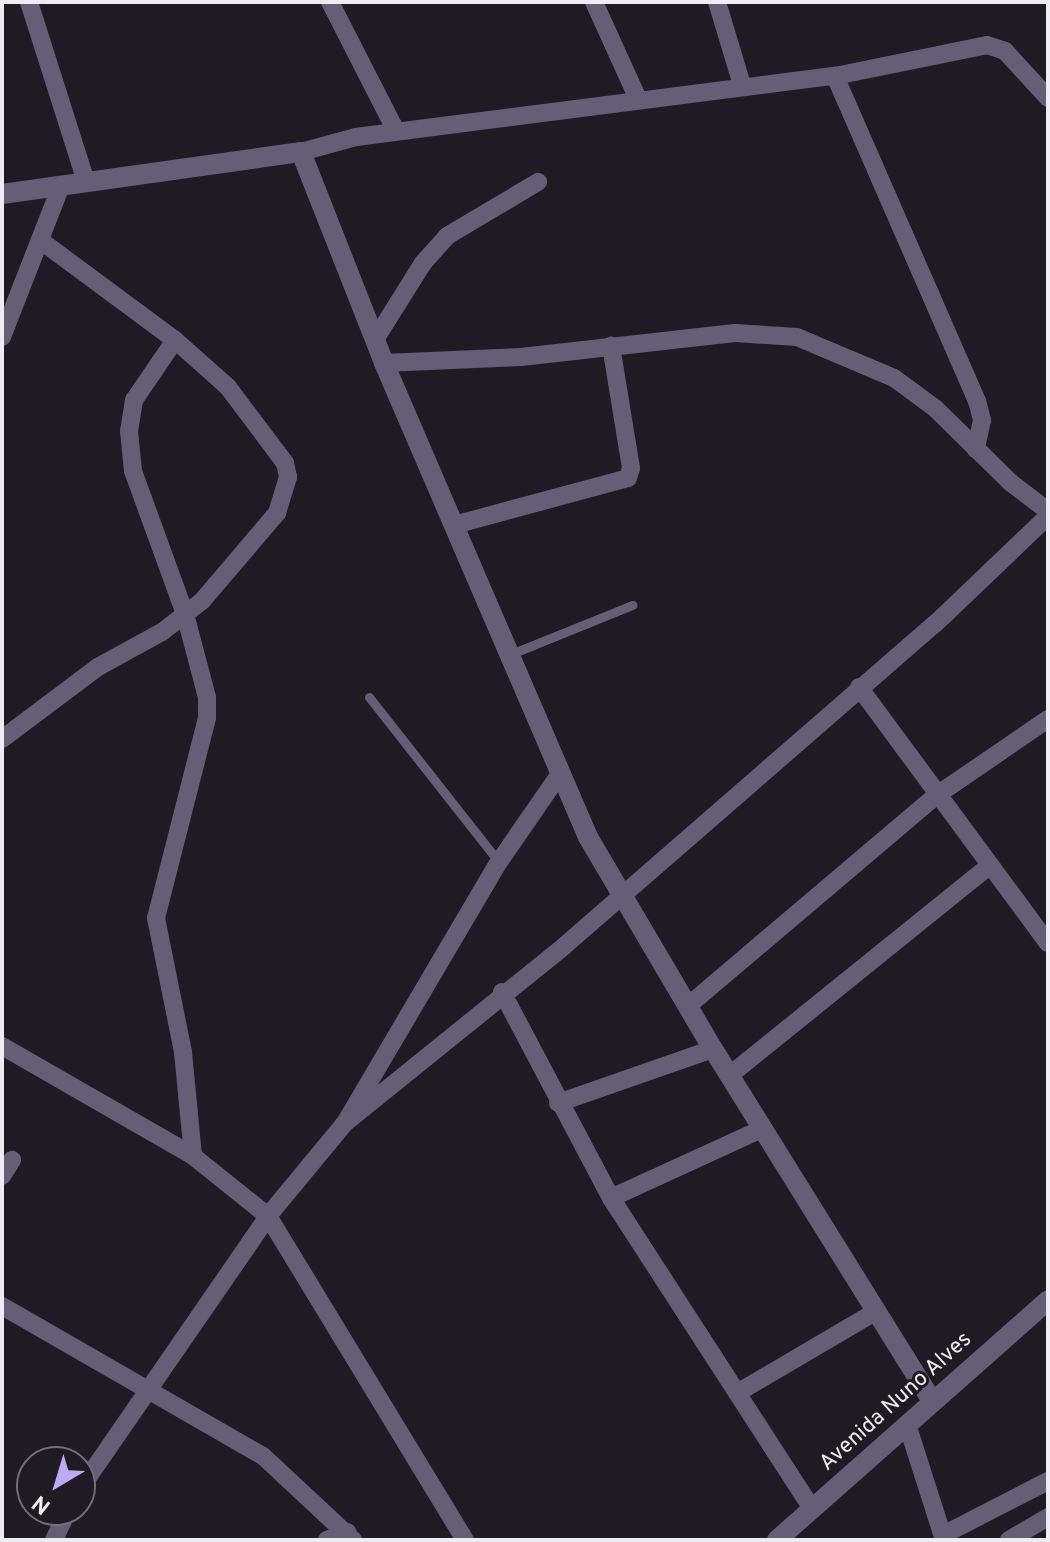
<!DOCTYPE html>
<style>
body{margin:0}
#map{position:relative;width:1050px;height:1542px;overflow:hidden;background:#1e1b25;font-family:Overpass,sans-serif}
div>[style]{position:absolute}
.service>*{height:9px;margin:-4.5px;padding:0 4.5px;transform-origin:4.5px;border-radius:4.5px;background:#645e76}
.minor>*{height:18px;margin:-9px;padding:0 9px;transform-origin:9px;border-radius:9px;background:#645e76}
.tertiary>*{height:20px;margin:-10px;padding:0 10px;transform-origin:10px;border-radius:10px;background:#645e76}
span{translate:-50% -50%;white-space:nowrap;text-align:center;line-height:1.15;-webkit-text-stroke:6px #1e1b25;paint-order:stroke}
.street-label{font-size:22px;color:#eeecf3}
.frame{position:absolute;inset:0;border:4px solid #eeecf3;pointer-events:none}
.north{position:absolute;left:16px;top:1446px;width:80px;height:80px;box-sizing:border-box;background:#1e1b25;border:2px solid #716f77;border-radius:50%;rotate:218deg;font-size:22px;font-weight:700;line-height:32px;text-align:center;color:#eeecf3}
.north::after{content:'';display:block;margin:auto;width:28px;height:36px;background:#bea9f4;clip-path:polygon(50% 0,100% 100%,50% 72%,0 100%)}
</style>
<div id="map">
<div class="service">
<i style="left:511px;top:654px;width:131px;rotate:-22deg"></i>
<i style="left:369px;top:697px;width:210px;rotate:51.8deg"></i>
</div>
<div class="minor">
<i style="left:29px;top:2px;width:189px;rotate:72.4deg"></i>
<i style="left:330px;top:2px;width:145px;rotate:62.9deg"></i>
<i style="left:594px;top:2px;width:107px;rotate:65.6deg"></i>
<i style="left:717px;top:2px;width:87px;rotate:73.2deg"></i>
<i style="left:835px;top:76px;width:355px;rotate:66.4deg"></i>
<i style="left:977px;top:401px;width:20px;rotate:75deg"></i>
<i style="left:982px;top:420px;width:30px;rotate:102deg"></i>
<i style="left:301px;top:152px;width:57px;rotate:-15.3deg"></i>
<i style="left:356px;top:137px;width:483px;rotate:-7.3deg"></i>
<i style="left:835px;top:76px;width:155px;rotate:-11.5deg"></i>
<i style="left:987px;top:45px;width:19px;rotate:18deg"></i>
<i style="left:1005px;top:51px;width:64px;rotate:47.5deg"></i>
<i style="left:2px;top:337px;width:162px;rotate:-68.7deg"></i>
<i style="left:376px;top:338px;width:89px;rotate:-57.9deg"></i>
<i style="left:423px;top:263px;width:36px;rotate:-48deg"></i>
<i style="left:447px;top:236px;width:106px;rotate:-30.7deg"></i>
<i style="left:175px;top:340px;width:73px;rotate:124.3deg"></i>
<i style="left:134px;top:400px;width:31px;rotate:99deg"></i>
<i style="left:129px;top:431px;width:40px;rotate:84.3deg"></i>
<i style="left:133px;top:471px;width:152px;rotate:70deg"></i>
<i style="left:185px;top:614px;width:86px;rotate:75.2deg"></i>
<i style="left:207px;top:697px;width:21px;rotate:90deg"></i>
<i style="left:207px;top:718px;width:206px;rotate:104.3deg"></i>
<i style="left:156px;top:918px;width:137px;rotate:78.6deg"></i>
<i style="left:183px;top:1052px;width:104px;rotate:84.5deg"></i>
<i style="left:384px;top:363px;width:137px;rotate:-2.5deg"></i>
<i style="left:521px;top:357px;width:215px;rotate:-6.4deg"></i>
<i style="left:735px;top:333px;width:62px;rotate:3.7deg"></i>
<i style="left:797px;top:337px;width:105px;rotate:22.9deg"></i>
<i style="left:894px;top:378px;width:52px;rotate:36.4deg"></i>
<i style="left:936px;top:409px;width:104px;rotate:44.6deg"></i>
<i style="left:1010px;top:482px;width:48px;rotate:37.3deg"></i>
<i style="left:454px;top:525px;width:180px;rotate:-15.1deg"></i>
<i style="left:628px;top:478px;width:10px;rotate:-73deg"></i>
<i style="left:631px;top:468px;width:124px;rotate:-99.3deg"></i>
<i style="left:859px;top:687px;width:318px;rotate:53.6deg"></i>
<i style="left:2px;top:739px;width:120px;rotate:-36.9deg"></i>
<i style="left:98px;top:667px;width:73px;rotate:-28.7deg"></i>
<i style="left:162px;top:632px;width:51px;rotate:-37.8deg"></i>
<i style="left:202px;top:601px;width:116px;rotate:-49.6deg"></i>
<i style="left:277px;top:513px;width:38px;rotate:-73deg"></i>
<i style="left:288px;top:477px;width:14px;rotate:-102deg"></i>
<i style="left:285px;top:463px;width:95px;rotate:-126.9deg"></i>
<i style="left:228px;top:387px;width:71px;rotate:-138.4deg"></i>
<i style="left:175px;top:340px;width:168px;rotate:-143.5deg"></i>
<i style="left:502px;top:992px;width:233px;rotate:62.1deg"></i>
<i style="left:611px;top:1198px;width:370px;rotate:57.1deg"></i>
<i style="left:689px;top:1005px;width:325px;rotate:-40.3deg"></i>
<i style="left:937px;top:795px;width:135px;rotate:-34.4deg"></i>
<i style="left:2px;top:1046px;width:220px;rotate:29.9deg"></i>
<i style="left:193px;top:1156px;width:96px;rotate:38.7deg"></i>
<i style="left:268px;top:1216px;width:379px;rotate:58.7deg"></i>
<i style="left:730px;top:1075px;width:334px;rotate:-38.9deg"></i>
<i style="left:558px;top:1103px;width:164px;rotate:-19.2deg"></i>
<i style="left:345px;top:1123px;width:280px;rotate:-38.9deg"></i>
<i style="left:563px;top:947px;width:493px;rotate:-41deg"></i>
<i style="left:935px;top:624px;width:156px;rotate:-43.7deg"></i>
<i style="left:2px;top:1176px;width:19px;rotate:-58deg"></i>
<i style="left:611px;top:1198px;width:166px;rotate:-24.6deg"></i>
<i style="left:2px;top:1306px;width:301px;rotate:29.9deg"></i>
<i style="left:263px;top:1456px;width:123px;rotate:43deg"></i>
<i style="left:737px;top:1393px;width:160px;rotate:-30.4deg"></i>
<i style="left:907px;top:1424px;width:122px;rotate:72.3deg"></i>
<i style="left:80px;top:1489px;width:331px;rotate:-55.4deg"></i>
<i style="left:268px;top:1216px;width:121px;rotate:-50.4deg"></i>
<i style="left:345px;top:1123px;width:303px;rotate:-59.5deg"></i>
<i style="left:499px;top:862px;width:106px;rotate:-55.4deg"></i>
<i style="left:943px;top:1535px;width:118px;rotate:-27.2deg"></i>
<i style="left:54px;top:1540px;width:33px;rotate:-65deg"></i>
<i style="left:327px;top:1540px;width:22px;rotate:-21deg"></i>
<i style="left:1009px;top:1540px;width:45px;rotate:-30.5deg"></i>
</div>
<div class="tertiary">
<i style="left:2px;top:194px;width:302px;rotate:-8deg"></i>
<i style="left:301px;top:152px;width:227px;rotate:68.5deg"></i>
<i style="left:384px;top:363px;width:516px;rotate:66.71deg"></i>
<i style="left:588px;top:837px;width:246px;rotate:59.5deg"></i>
<i style="left:713px;top:1049px;width:415px;rotate:58.1deg"></i>
<i style="left:777px;top:1540px;width:362px;rotate:-41.5deg"></i>
</div>
<div class="street-label">
<span style="left:896px;top:1402px;rotate:-42deg">Avenida Nuno Alves</span>
</div>
<div class="frame"></div>
<div class="north">N</div>
</div>
